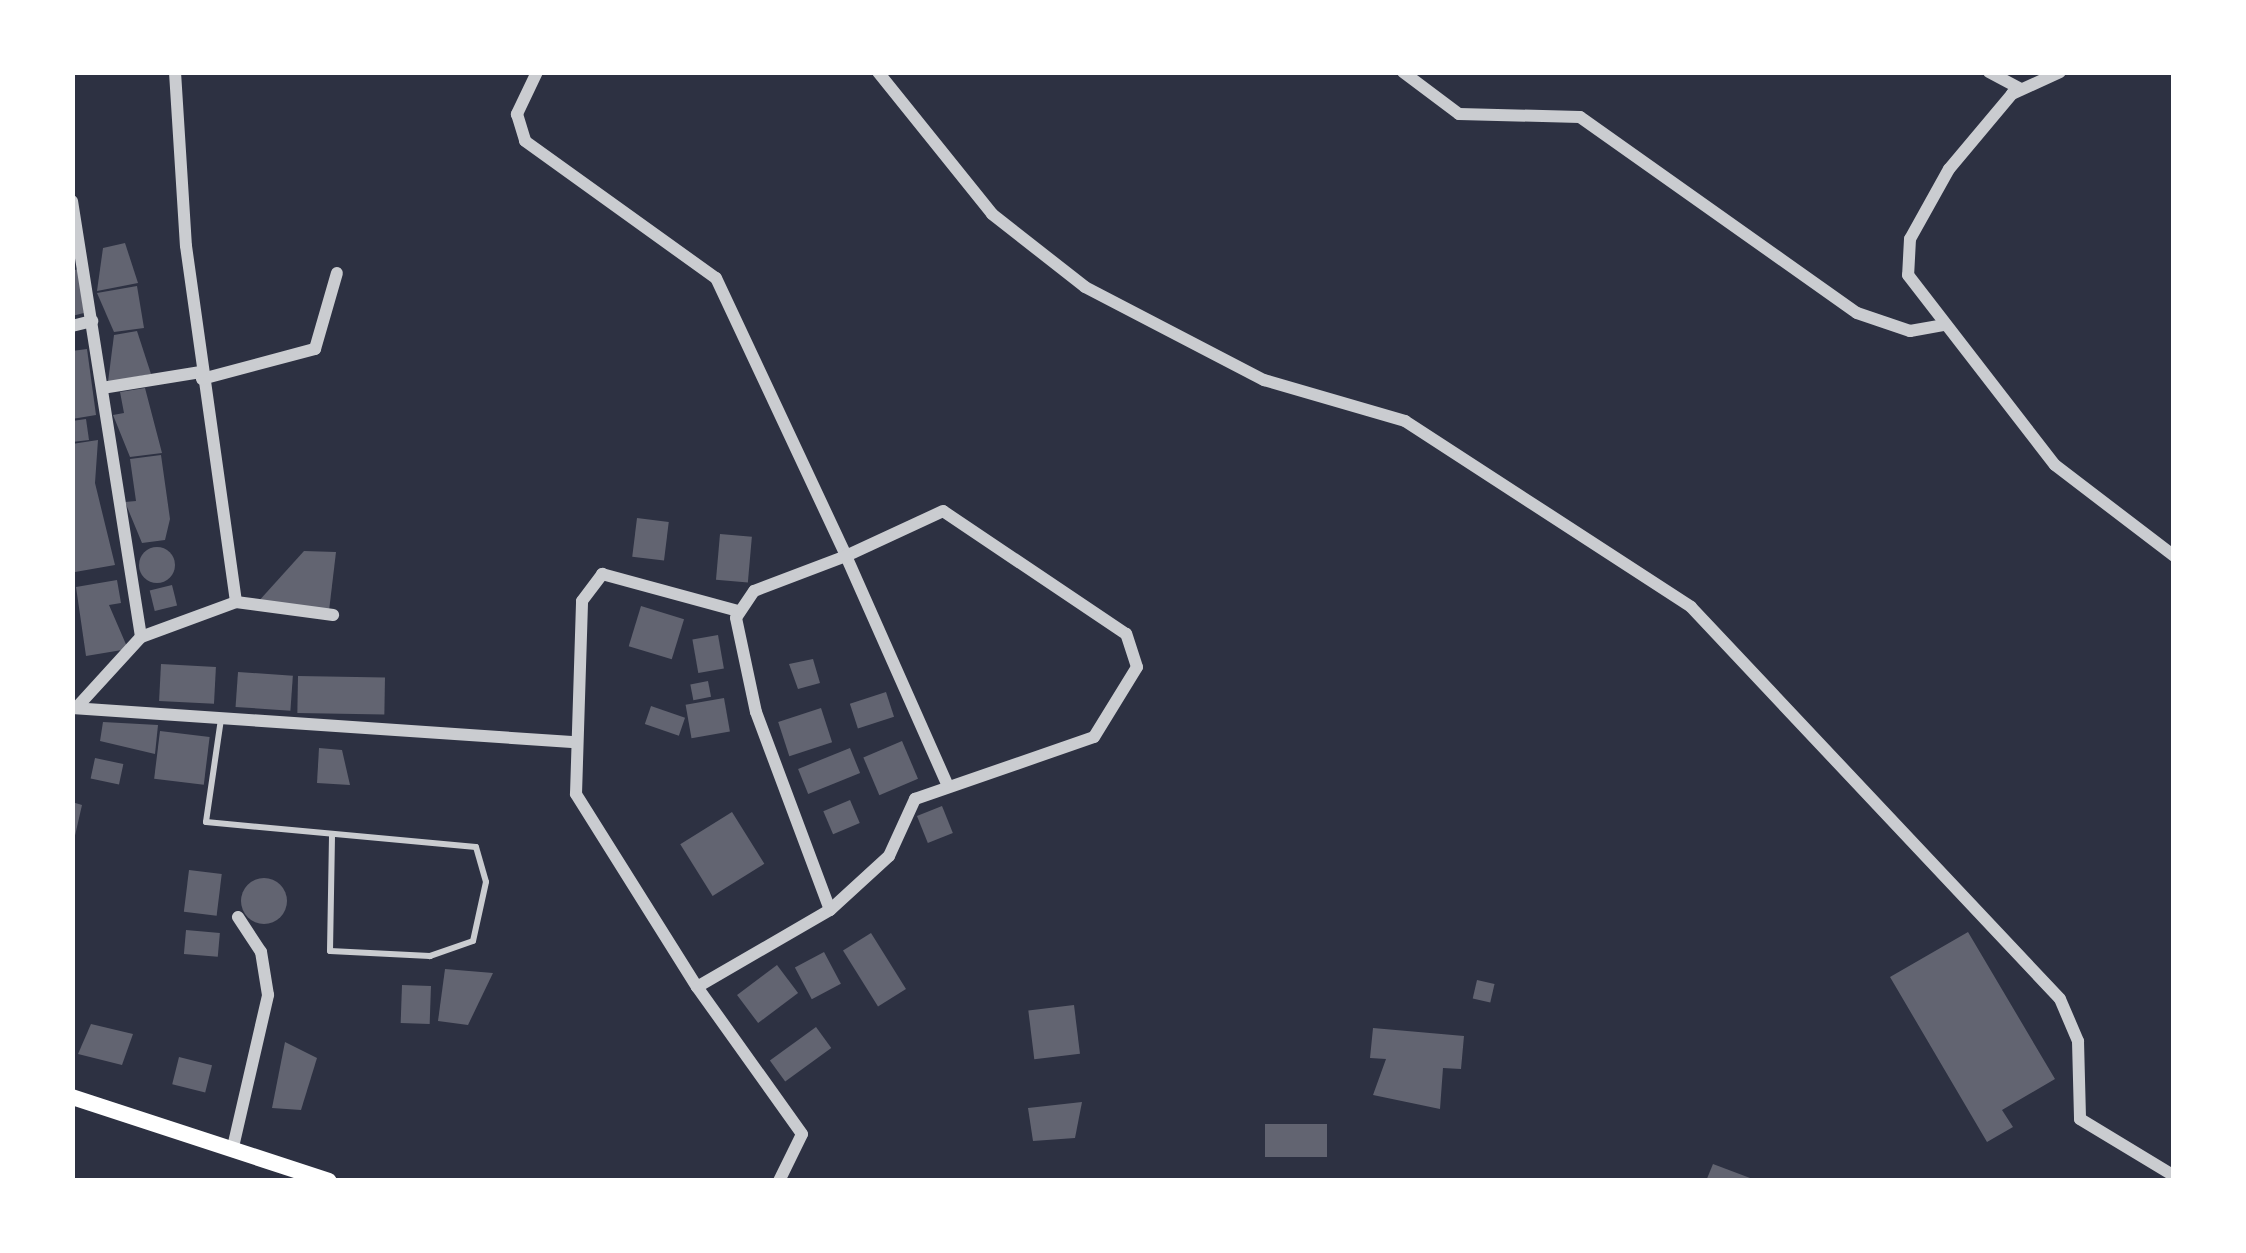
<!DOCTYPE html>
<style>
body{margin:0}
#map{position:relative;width:2246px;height:1253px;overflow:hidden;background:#2d3142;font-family:Jost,sans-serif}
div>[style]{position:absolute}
.building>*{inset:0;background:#626471;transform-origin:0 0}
.round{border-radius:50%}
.service>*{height:6px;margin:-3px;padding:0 3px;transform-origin:3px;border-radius:3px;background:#caccd0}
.minor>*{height:12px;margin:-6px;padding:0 6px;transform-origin:6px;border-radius:6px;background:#caccd0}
.secondary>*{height:16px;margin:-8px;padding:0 8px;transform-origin:8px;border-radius:8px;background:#fff}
span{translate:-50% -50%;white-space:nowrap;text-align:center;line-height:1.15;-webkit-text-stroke:9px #fff;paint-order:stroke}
.frame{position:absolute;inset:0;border:75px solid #fff;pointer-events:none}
</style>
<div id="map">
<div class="building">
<i style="clip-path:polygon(125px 243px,138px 283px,97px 291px,103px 248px)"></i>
<i style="clip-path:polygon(78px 269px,84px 313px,72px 316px,72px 271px)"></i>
<i style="clip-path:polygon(137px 286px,144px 328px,114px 332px,97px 293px)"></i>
<i style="clip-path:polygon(137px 331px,151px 374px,108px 382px,114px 335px)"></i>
<i style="clip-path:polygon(87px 349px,96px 415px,72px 419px,72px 351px)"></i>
<i style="clip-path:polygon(145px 388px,162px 453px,130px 457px,113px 415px,124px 413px,120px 392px)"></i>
<i style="clip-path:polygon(86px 419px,89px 440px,72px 442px,72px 421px)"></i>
<i style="clip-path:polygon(98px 440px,95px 483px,115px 565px,75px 572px,72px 444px)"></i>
<i style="clip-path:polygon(161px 455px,170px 519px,165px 540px,142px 543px,125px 502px,136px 501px,130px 459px)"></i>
<i style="left:637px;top:518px;width:32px;height:39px;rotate:7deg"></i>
<i style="left:720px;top:534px;width:32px;height:46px;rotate:5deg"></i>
<i class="round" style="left:139px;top:547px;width:36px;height:36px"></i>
<i style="clip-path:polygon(304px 551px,336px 552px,329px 611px,257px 603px)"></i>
<i style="clip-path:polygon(117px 580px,121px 603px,109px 605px,128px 649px,86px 656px,76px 587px)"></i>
<i style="left:172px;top:585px;width:21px;height:23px;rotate:76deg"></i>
<i style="left:641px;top:606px;width:45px;height:42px;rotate:17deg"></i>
<i style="left:718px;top:635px;width:34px;height:26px;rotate:80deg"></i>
<i style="clip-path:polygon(813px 659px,820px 683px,798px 689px,789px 664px)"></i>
<i style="left:161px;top:664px;width:55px;height:37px;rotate:3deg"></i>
<i style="left:238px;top:672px;width:55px;height:35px;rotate:4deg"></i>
<i style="left:298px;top:676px;width:87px;height:37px;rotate:1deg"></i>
<i style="left:708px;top:681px;width:16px;height:18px;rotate:79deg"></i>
<i style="left:886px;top:692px;width:26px;height:38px;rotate:72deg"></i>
<i style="left:724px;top:698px;width:34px;height:39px;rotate:80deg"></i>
<i style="left:651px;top:706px;width:36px;height:19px;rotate:19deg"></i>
<i style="left:821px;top:708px;width:36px;height:45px;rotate:72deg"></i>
<i style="clip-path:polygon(103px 722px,158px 725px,155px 754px,100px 741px)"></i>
<i style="left:160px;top:731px;width:50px;height:48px;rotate:7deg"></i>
<i style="left:902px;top:741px;width:41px;height:42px;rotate:67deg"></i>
<i style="clip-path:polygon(319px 748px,342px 750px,350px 785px,317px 783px)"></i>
<i style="left:850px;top:748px;width:27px;height:56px;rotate:68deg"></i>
<i style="left:95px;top:758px;width:29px;height:21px;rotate:12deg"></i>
<i style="left:850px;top:800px;width:25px;height:29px;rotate:67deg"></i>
<i style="clip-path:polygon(72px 802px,82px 805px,74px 840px,72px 840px)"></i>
<i style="left:942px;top:806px;width:29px;height:27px;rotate:68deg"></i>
<i style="left:732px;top:812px;width:61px;height:61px;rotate:58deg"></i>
<i style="left:189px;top:870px;width:33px;height:42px;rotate:7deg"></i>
<i class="round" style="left:241px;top:878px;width:46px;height:46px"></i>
<i style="left:186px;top:930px;width:34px;height:24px;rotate:5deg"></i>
<i style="clip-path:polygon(1968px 932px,2055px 1079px,2002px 1110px,2013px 1127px,1987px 1142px,1890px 977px)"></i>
<i style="left:871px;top:933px;width:66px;height:33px;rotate:58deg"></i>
<i style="left:824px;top:952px;width:36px;height:33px;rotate:62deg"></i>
<i style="left:777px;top:965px;width:35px;height:50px;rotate:53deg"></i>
<i style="clip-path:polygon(445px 969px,493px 973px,468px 1025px,438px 1021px)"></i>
<i style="left:1477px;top:980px;width:18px;height:19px;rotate:13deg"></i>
<i style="left:402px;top:985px;width:29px;height:38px;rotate:2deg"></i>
<i style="left:1074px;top:1005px;width:49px;height:46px;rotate:83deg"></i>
<i style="clip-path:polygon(91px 1024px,133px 1034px,122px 1065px,78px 1054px)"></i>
<i style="left:816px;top:1027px;width:26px;height:57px;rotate:54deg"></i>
<i style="clip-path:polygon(1373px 1028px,1464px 1036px,1461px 1069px,1443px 1068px,1440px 1109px,1373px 1095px,1386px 1059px,1370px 1058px)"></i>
<i style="clip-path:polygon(285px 1042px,317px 1058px,301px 1110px,272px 1108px)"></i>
<i style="left:179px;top:1057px;width:34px;height:28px;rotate:14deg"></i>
<i style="clip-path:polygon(1082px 1102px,1075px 1138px,1033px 1141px,1028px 1108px)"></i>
<i style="left:1265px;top:1124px;width:62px;height:33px"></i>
<i style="clip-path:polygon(1713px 1164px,1758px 1181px,1706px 1181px)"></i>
</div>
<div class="service">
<i style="left:221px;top:719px;width:104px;rotate:98.3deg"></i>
<i style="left:206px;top:822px;width:271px;rotate:5.3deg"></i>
<i style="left:476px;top:847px;width:36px;rotate:74deg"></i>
<i style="left:486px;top:882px;width:60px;rotate:102.4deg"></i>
<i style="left:473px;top:941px;width:46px;rotate:160.8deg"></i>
<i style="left:430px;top:956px;width:100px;rotate:-177.1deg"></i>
<i style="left:330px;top:951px;width:115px;rotate:-89deg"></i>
</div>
<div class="minor">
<i style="left:175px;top:72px;width:174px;rotate:86.4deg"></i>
<i style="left:186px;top:246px;width:359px;rotate:82deg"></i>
<i style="left:537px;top:72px;width:47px;rotate:115.5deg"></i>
<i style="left:517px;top:114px;width:28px;rotate:73deg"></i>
<i style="left:525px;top:141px;width:235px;rotate:35.7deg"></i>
<i style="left:716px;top:278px;width:307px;rotate:64.9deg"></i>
<i style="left:846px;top:556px;width:98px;rotate:159.2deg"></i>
<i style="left:754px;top:591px;width:32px;rotate:124deg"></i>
<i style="left:736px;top:618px;width:96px;rotate:78deg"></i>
<i style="left:756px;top:712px;width:211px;rotate:69.5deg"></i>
<i style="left:878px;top:72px;width:182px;rotate:51.2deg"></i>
<i style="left:992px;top:214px;width:118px;rotate:38.1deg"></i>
<i style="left:1085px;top:287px;width:202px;rotate:27.5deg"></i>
<i style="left:1264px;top:380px;width:147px;rotate:16.2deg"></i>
<i style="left:1405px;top:421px;width:341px;rotate:33deg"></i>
<i style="left:1691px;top:607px;width:538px;rotate:46.73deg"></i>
<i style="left:2060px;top:999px;width:46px;rotate:66.8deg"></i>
<i style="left:2078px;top:1041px;width:78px;rotate:88.5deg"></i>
<i style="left:2080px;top:1119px;width:110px;rotate:31.2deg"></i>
<i style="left:1403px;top:72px;width:70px;rotate:36.9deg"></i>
<i style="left:1459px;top:114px;width:121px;rotate:1.4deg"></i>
<i style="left:1580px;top:117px;width:339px;rotate:35.3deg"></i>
<i style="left:1857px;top:313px;width:56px;rotate:18.8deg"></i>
<i style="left:1910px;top:331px;width:35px;rotate:-10deg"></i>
<i style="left:1989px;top:72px;width:34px;rotate:28deg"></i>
<i style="left:2060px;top:72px;width:53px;rotate:155.4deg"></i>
<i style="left:2012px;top:94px;width:98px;rotate:130deg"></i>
<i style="left:1949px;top:169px;width:80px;rotate:119.1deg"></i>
<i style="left:1910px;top:239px;width:36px;rotate:93deg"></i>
<i style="left:1908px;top:275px;width:240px;rotate:52.3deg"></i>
<i style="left:2055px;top:465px;width:150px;rotate:37.4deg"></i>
<i style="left:72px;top:201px;width:441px;rotate:81deg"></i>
<i style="left:72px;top:326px;width:21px;rotate:-14deg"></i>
<i style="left:202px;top:379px;width:117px;rotate:-14.9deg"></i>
<i style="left:315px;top:349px;width:79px;rotate:-73.9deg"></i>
<i style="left:102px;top:388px;width:100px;rotate:-9.2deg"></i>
<i style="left:77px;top:707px;width:95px;rotate:-47.6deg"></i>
<i style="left:141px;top:637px;width:101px;rotate:-20.2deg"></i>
<i style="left:236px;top:602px;width:98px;rotate:7.6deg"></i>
<i style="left:72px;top:708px;width:501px;rotate:3.89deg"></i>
<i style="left:697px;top:987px;width:228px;rotate:-122.1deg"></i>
<i style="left:576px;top:794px;width:193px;rotate:-88.2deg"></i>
<i style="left:582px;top:601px;width:34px;rotate:-53deg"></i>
<i style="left:602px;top:574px;width:141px;rotate:15.2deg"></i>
<i style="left:233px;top:1147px;width:156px;rotate:-77deg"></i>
<i style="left:268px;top:995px;width:44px;rotate:-99.2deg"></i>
<i style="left:261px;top:952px;width:42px;rotate:-123.3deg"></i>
<i style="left:779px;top:1181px;width:52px;rotate:-63.9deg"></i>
<i style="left:802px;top:1134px;width:181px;rotate:-125.5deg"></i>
<i style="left:697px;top:987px;width:154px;rotate:-30.1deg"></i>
<i style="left:830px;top:910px;width:80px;rotate:-42.5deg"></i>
<i style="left:889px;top:856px;width:63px;rotate:-65.5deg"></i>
<i style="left:915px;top:799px;width:189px;rotate:-19.1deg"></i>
<i style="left:1094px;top:737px;width:82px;rotate:-58.4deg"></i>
<i style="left:1137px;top:667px;width:35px;rotate:-108deg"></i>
<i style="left:1126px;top:634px;width:220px;rotate:-146.1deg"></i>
<i style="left:943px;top:511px;width:107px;rotate:155.1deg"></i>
<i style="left:846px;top:556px;width:252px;rotate:66.1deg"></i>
</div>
<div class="secondary">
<i style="left:72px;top:1097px;width:270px;rotate:18.1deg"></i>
</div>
<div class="frame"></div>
</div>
